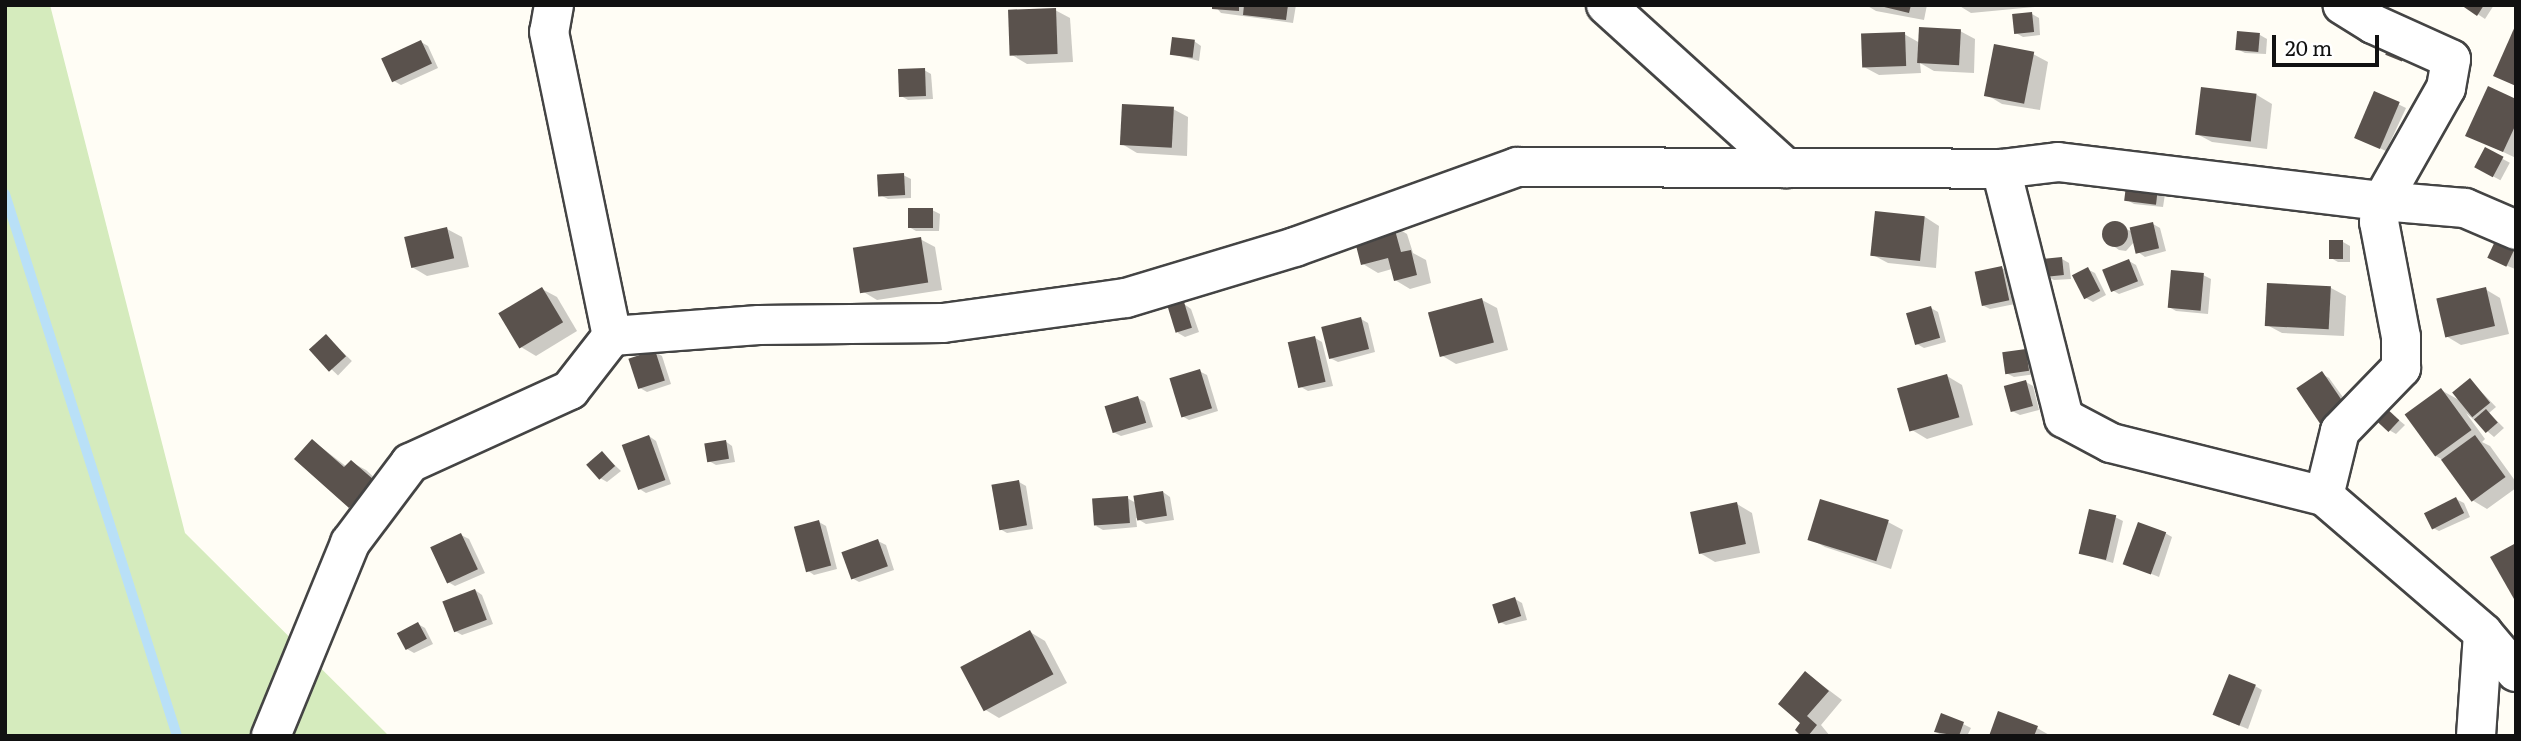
<!DOCTYPE html>
<style>
body{margin:0}
#map{position:relative;width:2521px;height:741px;overflow:hidden;background:#fffdf5;font-family:Literata,serif}
div>[style]{position:absolute}
.green>*{inset:0;background:#d5ebbd}
.shadow>*{inset:0;background:#0003;transform-origin:0 0}
.stream>*{height:10px;margin:-5px;padding:0 5px;transform-origin:5px;border-radius:5px;background:#b9e0f7}
.building>*{inset:0;background:#5a524d;transform-origin:0 0}
.round{border-radius:50%}
.roads{filter:drop-shadow(2px 0 #444) drop-shadow(-2px 0 #444) drop-shadow(0 2px #444) drop-shadow(0 -2px #444)}
.minor>*{height:38px;margin:-19px;padding:0 19px;transform-origin:19px;border-radius:19px;background:#fff}
span{translate:-50% -50%;white-space:nowrap;text-align:center;line-height:1.15;-webkit-text-stroke:7px #fff;paint-order:stroke}
.frame{position:absolute;inset:0;border:7px solid #111;pointer-events:none}
.scale{position:absolute;left:2272px;top:35px;width:107px;height:32px;box-sizing:border-box;border:4px solid #111;border-top:0;padding-left:9px;font-size:21px;line-height:24px;white-space:nowrap;color:#111;-webkit-text-stroke:5px #fff;paint-order:stroke}
</style>
<div id="map">
<div class="green">
<i style="clip-path:polygon(5px 5px,50px 5px,185px 533px,389px 736px,5px 736px)"></i>
</div>
<div class="shadow">
<i style="clip-path:polygon(1214px 5px,1296px 5px,1293px 23px,1221px 13px)"></i>
<i style="clip-path:polygon(1866px 5px,1927px 5px,1924px 20px,1876px 11px)"></i>
<i style="clip-path:polygon(1958px 5px,2044px 5px,2045px 6px,1971px 13px)"></i>
<i style="clip-path:polygon(2464px 5px,2494px 5px,2485px 19px)"></i>
<i style="clip-path:polygon(1055px 10px,1070px 18px,1073px 62px,1027px 64px,1012px 55px)"></i>
<i style="clip-path:polygon(2032px 14px,2039px 18px,2040px 35px,2023px 37px,2016px 33px)"></i>
<i style="clip-path:polygon(1960px 31px,1975px 39px,1974px 73px,1934px 71px,1920px 63px,1921px 73px,1879px 75px,1864px 67px,1904px 34px,1920px 43px)"></i>
<i style="clip-path:polygon(2239px 33px,2260px 35px,2267px 39px,2266px 54px,2245px 53px,2237px 49px)"></i>
<i style="clip-path:polygon(1194px 41px,1201px 46px,1199px 61px,1172px 54px)"></i>
<i style="clip-path:polygon(421px 42px,428px 46px,438px 68px,401px 85px,394px 81px)"></i>
<i style="clip-path:polygon(2033px 54px,2048px 62px,2040px 110px,2002px 104px,1987px 95px)"></i>
<i style="clip-path:polygon(924px 70px,931px 74px,933px 99px,908px 100px,901px 96px)"></i>
<i style="clip-path:polygon(2375px 93px,2406px 108px,2386px 151px,2362px 140px)"></i>
<i style="clip-path:polygon(2257px 95px,2272px 104px,2267px 149px,2212px 142px,2197px 134px)"></i>
<i style="clip-path:polygon(2516px 101px,2516px 158px,2467px 135px)"></i>
<i style="clip-path:polygon(1173px 109px,1188px 117px,1187px 156px,1137px 153px,1122px 144px)"></i>
<i style="left:2486px;top:150px;width:27px;height:20px;rotate:28deg"></i>
<i style="clip-path:polygon(903px 175px,911px 179px,911px 198px,888px 199px,880px 195px)"></i>
<i style="clip-path:polygon(2166px 188px,2163px 207px,2134px 204px,2127px 200px)"></i>
<i style="clip-path:polygon(932px 210px,940px 214px,939px 231px,916px 231px,909px 227px)"></i>
<i style="clip-path:polygon(1925px 217px,1939px 226px,1936px 268px,1888px 263px,1873px 255px)"></i>
<i style="clip-path:polygon(2113px 223px,2133px 232px,2153px 224px,2160px 228px,2166px 251px,2145px 257px,2138px 252px,2135px 241px,2126px 251px,2119px 250px,2105px 240px,2103px 233px)"></i>
<i style="clip-path:polygon(1392px 225px,1407px 234px,1413px 253px,1426px 260px,1431px 283px,1410px 289px,1395px 280px,1392px 269px,1378px 273px,1363px 264px)"></i>
<i style="clip-path:polygon(447px 229px,462px 237px,469px 267px,427px 276px,412px 267px)"></i>
<i style="clip-path:polygon(920px 239px,935px 247px,942px 290px,877px 300px,862px 291px)"></i>
<i style="clip-path:polygon(2331px 242px,2343px 242px,2350px 246px,2350px 262px,2338px 262px,2331px 258px)"></i>
<i style="clip-path:polygon(2516px 247px,2515px 269px,2498px 262px)"></i>
<i style="clip-path:polygon(2062px 259px,2069px 263px,2071px 279px,2054px 280px,2046px 276px)"></i>
<i style="clip-path:polygon(2129px 261px,2136px 265px,2144px 285px,2119px 294px,2112px 290px)"></i>
<i style="clip-path:polygon(2002px 268px,2009px 272px,2015px 304px,1990px 309px,1982px 305px)"></i>
<i style="clip-path:polygon(2087px 269px,2095px 273px,2106px 295px,2093px 302px,2086px 298px)"></i>
<i style="clip-path:polygon(2203px 275px,2211px 279px,2208px 314px,2176px 311px,2169px 307px)"></i>
<i style="clip-path:polygon(2331px 288px,2346px 296px,2344px 336px,2282px 333px,2267px 325px)"></i>
<i style="clip-path:polygon(542px 289px,557px 297px,577px 331px,536px 356px,521px 347px)"></i>
<i style="clip-path:polygon(2485px 289px,2500px 298px,2509px 334px,2461px 345px,2446px 336px)"></i>
<i style="clip-path:polygon(1482px 300px,1497px 308px,1508px 350px,1456px 364px,1441px 355px)"></i>
<i style="clip-path:polygon(1184px 304px,1191px 309px,1199px 332px,1185px 337px,1178px 333px)"></i>
<i style="clip-path:polygon(1931px 308px,1938px 312px,1946px 342px,1924px 348px,1917px 344px)"></i>
<i style="clip-path:polygon(1361px 319px,1368px 323px,1375px 352px,1338px 362px,1330px 358px)"></i>
<i style="left:326px;top:336px;width:36px;height:20px;rotate:44deg"></i>
<i style="clip-path:polygon(1315px 338px,1322px 342px,1333px 386px,1308px 391px,1301px 387px)"></i>
<i style="clip-path:polygon(2026px 351px,2033px 355px,2035px 374px,2014px 377px,2006px 373px)"></i>
<i style="clip-path:polygon(655px 352px,662px 356px,671px 384px,647px 392px,640px 388px)"></i>
<i style="clip-path:polygon(1199px 371px,1207px 375px,1218px 411px,1189px 420px,1182px 416px)"></i>
<i style="clip-path:polygon(2322px 374px,2329px 378px,2353px 411px,2330px 426px,2323px 422px)"></i>
<i style="clip-path:polygon(1947px 376px,1962px 385px,1973px 425px,1927px 439px,1912px 430px)"></i>
<i style="clip-path:polygon(2470px 380px,2496px 407px,2489px 413px,2504px 428px,2494px 437px,2466px 413px,2485px 439px,2482px 442px,2490px 446px,2516px 482px,2516px 488px,2487px 509px,2472px 500px,2443px 460px,2436px 456px,2441px 390px,2459px 400px)"></i>
<i style="clip-path:polygon(2026px 382px,2033px 386px,2039px 410px,2020px 415px,2012px 411px)"></i>
<i style="clip-path:polygon(1138px 398px,1145px 402px,1153px 427px,1121px 436px,1113px 432px)"></i>
<i style="clip-path:polygon(2384px 408px,2405px 425px,2396px 434px,2389px 430px)"></i>
<i style="clip-path:polygon(649px 436px,656px 441px,671px 484px,646px 493px,638px 488px)"></i>
<i style="clip-path:polygon(313px 441px,347px 467px,351px 462px,366px 470px,388px 490px,364px 516px,350px 507px)"></i>
<i style="clip-path:polygon(725px 441px,732px 446px,735px 462px,716px 465px,709px 461px)"></i>
<i style="clip-path:polygon(602px 453px,621px 471px,607px 482px,600px 478px)"></i>
<i style="clip-path:polygon(1019px 482px,1026px 486px,1033px 529px,1007px 533px,1000px 529px)"></i>
<i style="clip-path:polygon(1163px 492px,1170px 497px,1174px 520px,1146px 524px,1136px 518px,1137px 527px,1103px 530px,1096px 526px,1127px 498px,1136px 503px)"></i>
<i style="clip-path:polygon(2456px 499px,2464px 503px,2470px 517px,2439px 531px,2431px 527px)"></i>
<i style="clip-path:polygon(1737px 504px,1752px 513px,1760px 553px,1715px 562px,1700px 553px)"></i>
<i style="clip-path:polygon(2115px 517px,2123px 521px,2113px 563px,2080px 553px)"></i>
<i style="clip-path:polygon(819px 522px,826px 526px,837px 569px,814px 575px,807px 570px)"></i>
<i style="clip-path:polygon(1888px 522px,1903px 530px,1891px 569px,1825px 547px,1810px 539px)"></i>
<i style="clip-path:polygon(2165px 533px,2172px 537px,2159px 577px,2127px 564px)"></i>
<i style="clip-path:polygon(461px 535px,469px 539px,485px 573px,455px 586px,448px 582px)"></i>
<i style="clip-path:polygon(878px 541px,886px 545px,894px 570px,859px 582px,852px 578px)"></i>
<i style="clip-path:polygon(475px 590px,482px 595px,493px 624px,462px 635px,455px 631px)"></i>
<i style="clip-path:polygon(1515px 599px,1522px 603px,1527px 620px,1506px 625px,1498px 621px)"></i>
<i style="clip-path:polygon(418px 624px,425px 628px,433px 644px,414px 653px,407px 649px)"></i>
<i style="clip-path:polygon(1030px 632px,1045px 641px,1067px 683px,999px 718px,984px 709px)"></i>
<i style="clip-path:polygon(1806px 673px,1842px 700px,1821px 725px,1830px 736px,1804px 736px)"></i>
<i style="clip-path:polygon(2255px 686px,2262px 690px,2248px 729px,2223px 719px)"></i>
<i style="clip-path:polygon(1963px 724px,1971px 728px,1967px 736px,1943px 736px,1936px 732px)"></i>
<i style="clip-path:polygon(2037px 728px,2051px 736px,1991px 736px)"></i>
</div>
<div class="stream">
<i style="left:5px;top:194px;width:569px;rotate:72.39deg"></i>
</div>
<div class="building">
<i style="clip-path:polygon(1212px 5px,1239px 5px,1239px 11px,1212px 9px)"></i>
<i style="clip-path:polygon(1244px 5px,1288px 5px,1286px 20px,1243px 15px)"></i>
<i style="clip-path:polygon(1876px 5px,1911px 5px,1909px 13px)"></i>
<i style="clip-path:polygon(2461px 5px,2484px 5px,2477px 16px)"></i>
<i style="left:1056px;top:8px;width:46px;height:48px;rotate:88deg"></i>
<i style="left:2032px;top:12px;width:20px;height:20px;rotate:84deg"></i>
<i style="clip-path:polygon(2516px 24px,2516px 86px,2493px 76px)"></i>
<i style="left:1919px;top:27px;width:42px;height:36px;rotate:3deg"></i>
<i style="left:2237px;top:31px;width:23px;height:19px;rotate:5deg"></i>
<i style="left:1905px;top:32px;width:34px;height:44px;rotate:88deg"></i>
<i style="left:1172px;top:37px;width:23px;height:18px;rotate:7deg"></i>
<i style="left:2392px;top:38px;width:18px;height:18px;rotate:22deg"></i>
<i style="left:421px;top:40px;width:26px;height:44px;rotate:65deg"></i>
<i style="left:1994px;top:44px;width:41px;height:53px;rotate:11deg"></i>
<i style="left:925px;top:68px;width:28px;height:27px;rotate:88deg"></i>
<i style="clip-path:polygon(2488px 86px,2516px 99px,2516px 124px,2503px 152px,2465px 136px)"></i>
<i style="left:2201px;top:87px;width:56px;height:48px;rotate:7deg"></i>
<i style="left:2374px;top:91px;width:28px;height:51px;rotate:23deg"></i>
<i style="left:1122px;top:104px;width:52px;height:41px;rotate:3deg"></i>
<i style="left:2485px;top:147px;width:21px;height:23px;rotate:28deg"></i>
<i style="left:904px;top:173px;width:22px;height:27px;rotate:87deg"></i>
<i style="left:2127px;top:178px;width:32px;height:23px;rotate:7deg"></i>
<i style="left:933px;top:208px;width:20px;height:25px;rotate:90deg"></i>
<i style="left:1875px;top:211px;width:50px;height:45px;rotate:6deg"></i>
<i class="round" style="left:2102px;top:221px;width:26px;height:26px"></i>
<i style="left:2153px;top:222px;width:27px;height:24px;rotate:77deg"></i>
<i style="clip-path:polygon(1393px 223px,1401px 252px,1411px 250px,1417px 275px,1394px 281px,1388px 258px,1361px 265px,1353px 234px)"></i>
<i style="left:447px;top:227px;width:32px;height:44px;rotate:77deg"></i>
<i style="left:921px;top:237px;width:46px;height:69px;rotate:81deg"></i>
<i style="left:2497px;top:237px;width:21px;height:23px;rotate:25deg"></i>
<i style="left:2329px;top:240px;width:14px;height:19px"></i>
<i style="left:2062px;top:257px;width:18px;height:20px;rotate:84deg"></i>
<i style="left:2129px;top:259px;width:24px;height:29px;rotate:68deg"></i>
<i style="left:2002px;top:266px;width:35px;height:28px;rotate:78deg"></i>
<i style="left:2088px;top:267px;width:27px;height:18px;rotate:63deg"></i>
<i style="left:2171px;top:270px;width:33px;height:38px;rotate:5deg"></i>
<i style="left:2267px;top:283px;width:64px;height:43px;rotate:3deg"></i>
<i style="left:542px;top:287px;width:41px;height:51px;rotate:59deg"></i>
<i style="left:2486px;top:287px;width:40px;height:51px;rotate:77deg"></i>
<i style="left:1482px;top:298px;width:46px;height:56px;rotate:75deg"></i>
<i style="left:1184px;top:302px;width:27px;height:17px;rotate:73deg"></i>
<i style="left:1931px;top:306px;width:33px;height:26px;rotate:74deg"></i>
<i style="left:1361px;top:317px;width:33px;height:41px;rotate:76deg"></i>
<i style="left:326px;top:334px;width:30px;height:23px;rotate:48deg"></i>
<i style="left:1315px;top:336px;width:47px;height:28px;rotate:77deg"></i>
<i style="left:2026px;top:349px;width:22px;height:24px;rotate:82deg"></i>
<i style="left:655px;top:350px;width:32px;height:28px;rotate:72deg"></i>
<i style="left:1200px;top:369px;width:41px;height:32px;rotate:73deg"></i>
<i style="left:2322px;top:371px;width:42px;height:31px;rotate:56deg"></i>
<i style="left:1947px;top:374px;width:45px;height:52px;rotate:74deg"></i>
<i style="left:2470px;top:378px;width:32px;height:23px;rotate:51deg"></i>
<i style="left:2026px;top:380px;width:27px;height:23px;rotate:75deg"></i>
<i style="left:2441px;top:388px;width:52px;height:45px;rotate:54deg"></i>
<i style="left:1138px;top:396px;width:28px;height:35px;rotate:73deg"></i>
<i style="left:2384px;top:406px;width:21px;height:16px;rotate:43deg"></i>
<i style="left:2486px;top:409px;width:18px;height:16px;rotate:49deg"></i>
<i style="left:649px;top:435px;width:48px;height:29px;rotate:70deg"></i>
<i style="left:2475px;top:435px;width:52px;height:42px;rotate:54deg"></i>
<i style="clip-path:polygon(312px 439px,344px 467px,351px 460px,374px 480px,349px 508px,294px 459px)"></i>
<i style="left:726px;top:440px;width:19px;height:22px;rotate:81deg"></i>
<i style="left:602px;top:451px;width:20px;height:21px;rotate:49deg"></i>
<i style="left:1019px;top:480px;width:46px;height:28px;rotate:80deg"></i>
<i style="left:1163px;top:491px;width:25px;height:30px;rotate:81deg"></i>
<i style="left:1128px;top:496px;width:27px;height:36px;rotate:86deg"></i>
<i style="left:2456px;top:497px;width:18px;height:36px;rotate:63deg"></i>
<i style="left:1820px;top:499px;width:72px;height:43px;rotate:17deg"></i>
<i style="left:1737px;top:502px;width:43px;height:48px;rotate:78deg"></i>
<i style="left:2089px;top:509px;width:28px;height:46px;rotate:13deg"></i>
<i style="left:819px;top:520px;width:47px;height:26px;rotate:75deg"></i>
<i style="left:2138px;top:522px;width:30px;height:45px;rotate:20deg"></i>
<i style="left:461px;top:533px;width:40px;height:34px;rotate:65deg"></i>
<i style="left:878px;top:539px;width:29px;height:39px;rotate:70deg"></i>
<i style="clip-path:polygon(2516px 543px,2516px 598px,2514px 599px,2490px 557px)"></i>
<i style="left:475px;top:589px;width:33px;height:35px;rotate:69deg"></i>
<i style="left:1515px;top:597px;width:20px;height:24px;rotate:72deg"></i>
<i style="left:418px;top:622px;width:19px;height:24px;rotate:62deg"></i>
<i style="left:1030px;top:630px;width:50px;height:79px;rotate:62deg"></i>
<i style="clip-path:polygon(1805px 671px,1829px 691px,1807px 716px,1817px 725px,1808px 736px,1801px 736px,1795px 730px,1800px 723px,1778px 704px)"></i>
<i style="left:2229px;top:674px;width:29px;height:44px;rotate:22deg"></i>
<i style="clip-path:polygon(1998px 711px,2038px 726px,2034px 736px,1989px 736px)"></i>
<i style="clip-path:polygon(1941px 713px,1964px 722px,1959px 736px,1934px 732px)"></i>
</div>
<div class="roads">
<div class="minor">
<i style="left:554px;top:5px;width:27px;rotate:100deg"></i>
<i style="left:549px;top:32px;width:310px;rotate:78.3deg"></i>
<i style="left:1606px;top:5px;width:243px;rotate:42.2deg"></i>
<i style="left:2001px;top:169px;width:57px;rotate:-7deg"></i>
<i style="left:2058px;top:162px;width:326px;rotate:6.9deg"></i>
<i style="left:2382px;top:201px;width:83px;rotate:4.8deg"></i>
<i style="left:2465px;top:208px;width:56px;rotate:23.3deg"></i>
<i style="left:2324px;top:496px;width:67px;rotate:-76.2deg"></i>
<i style="left:2340px;top:431px;width:88px;rotate:-45.9deg"></i>
<i style="left:2401px;top:368px;width:31px;rotate:-90deg"></i>
<i style="left:2401px;top:337px;width:117px;rotate:-100.8deg"></i>
<i style="left:2379px;top:222px;width:21px;rotate:-82deg"></i>
<i style="left:2382px;top:201px;width:130px;rotate:-60.5deg"></i>
<i style="left:2446px;top:88px;width:29px;rotate:-80deg"></i>
<i style="left:2451px;top:59px;width:85px;rotate:-155.8deg"></i>
<i style="left:2373px;top:24px;width:36px;rotate:-148deg"></i>
<i style="left:271px;top:736px;width:209px;rotate:-67.7deg"></i>
<i style="left:350px;top:543px;width:100px;rotate:-53.1deg"></i>
<i style="left:410px;top:463px;width:176px;rotate:-24.5deg"></i>
<i style="left:570px;top:390px;width:68px;rotate:-52.1deg"></i>
<i style="left:612px;top:336px;width:147px;rotate:-4.3deg"></i>
<i style="left:759px;top:325px;width:184px;rotate:-0.6deg"></i>
<i style="left:943px;top:323px;width:185px;rotate:-7.8deg"></i>
<i style="left:1126px;top:298px;width:177px;rotate:-16.8deg"></i>
<i style="left:1295px;top:247px;width:236px;rotate:-19.8deg"></i>
<i style="left:1517px;top:167px;width:484px;rotate:0.2deg"></i>
<i style="left:2001px;top:169px;width:257px;rotate:75.8deg"></i>
<i style="left:2064px;top:418px;width:53px;rotate:28deg"></i>
<i style="left:2111px;top:443px;width:219px;rotate:14deg"></i>
<i style="left:2324px;top:496px;width:210px;rotate:40.7deg"></i>
<i style="left:2483px;top:633px;width:51px;rotate:49.8deg"></i>
<i style="left:2476px;top:736px;width:103px;rotate:-86.1deg"></i>
</div>
</div>
<div class="frame"></div>
<div class="scale">20 m</div>
</div>
